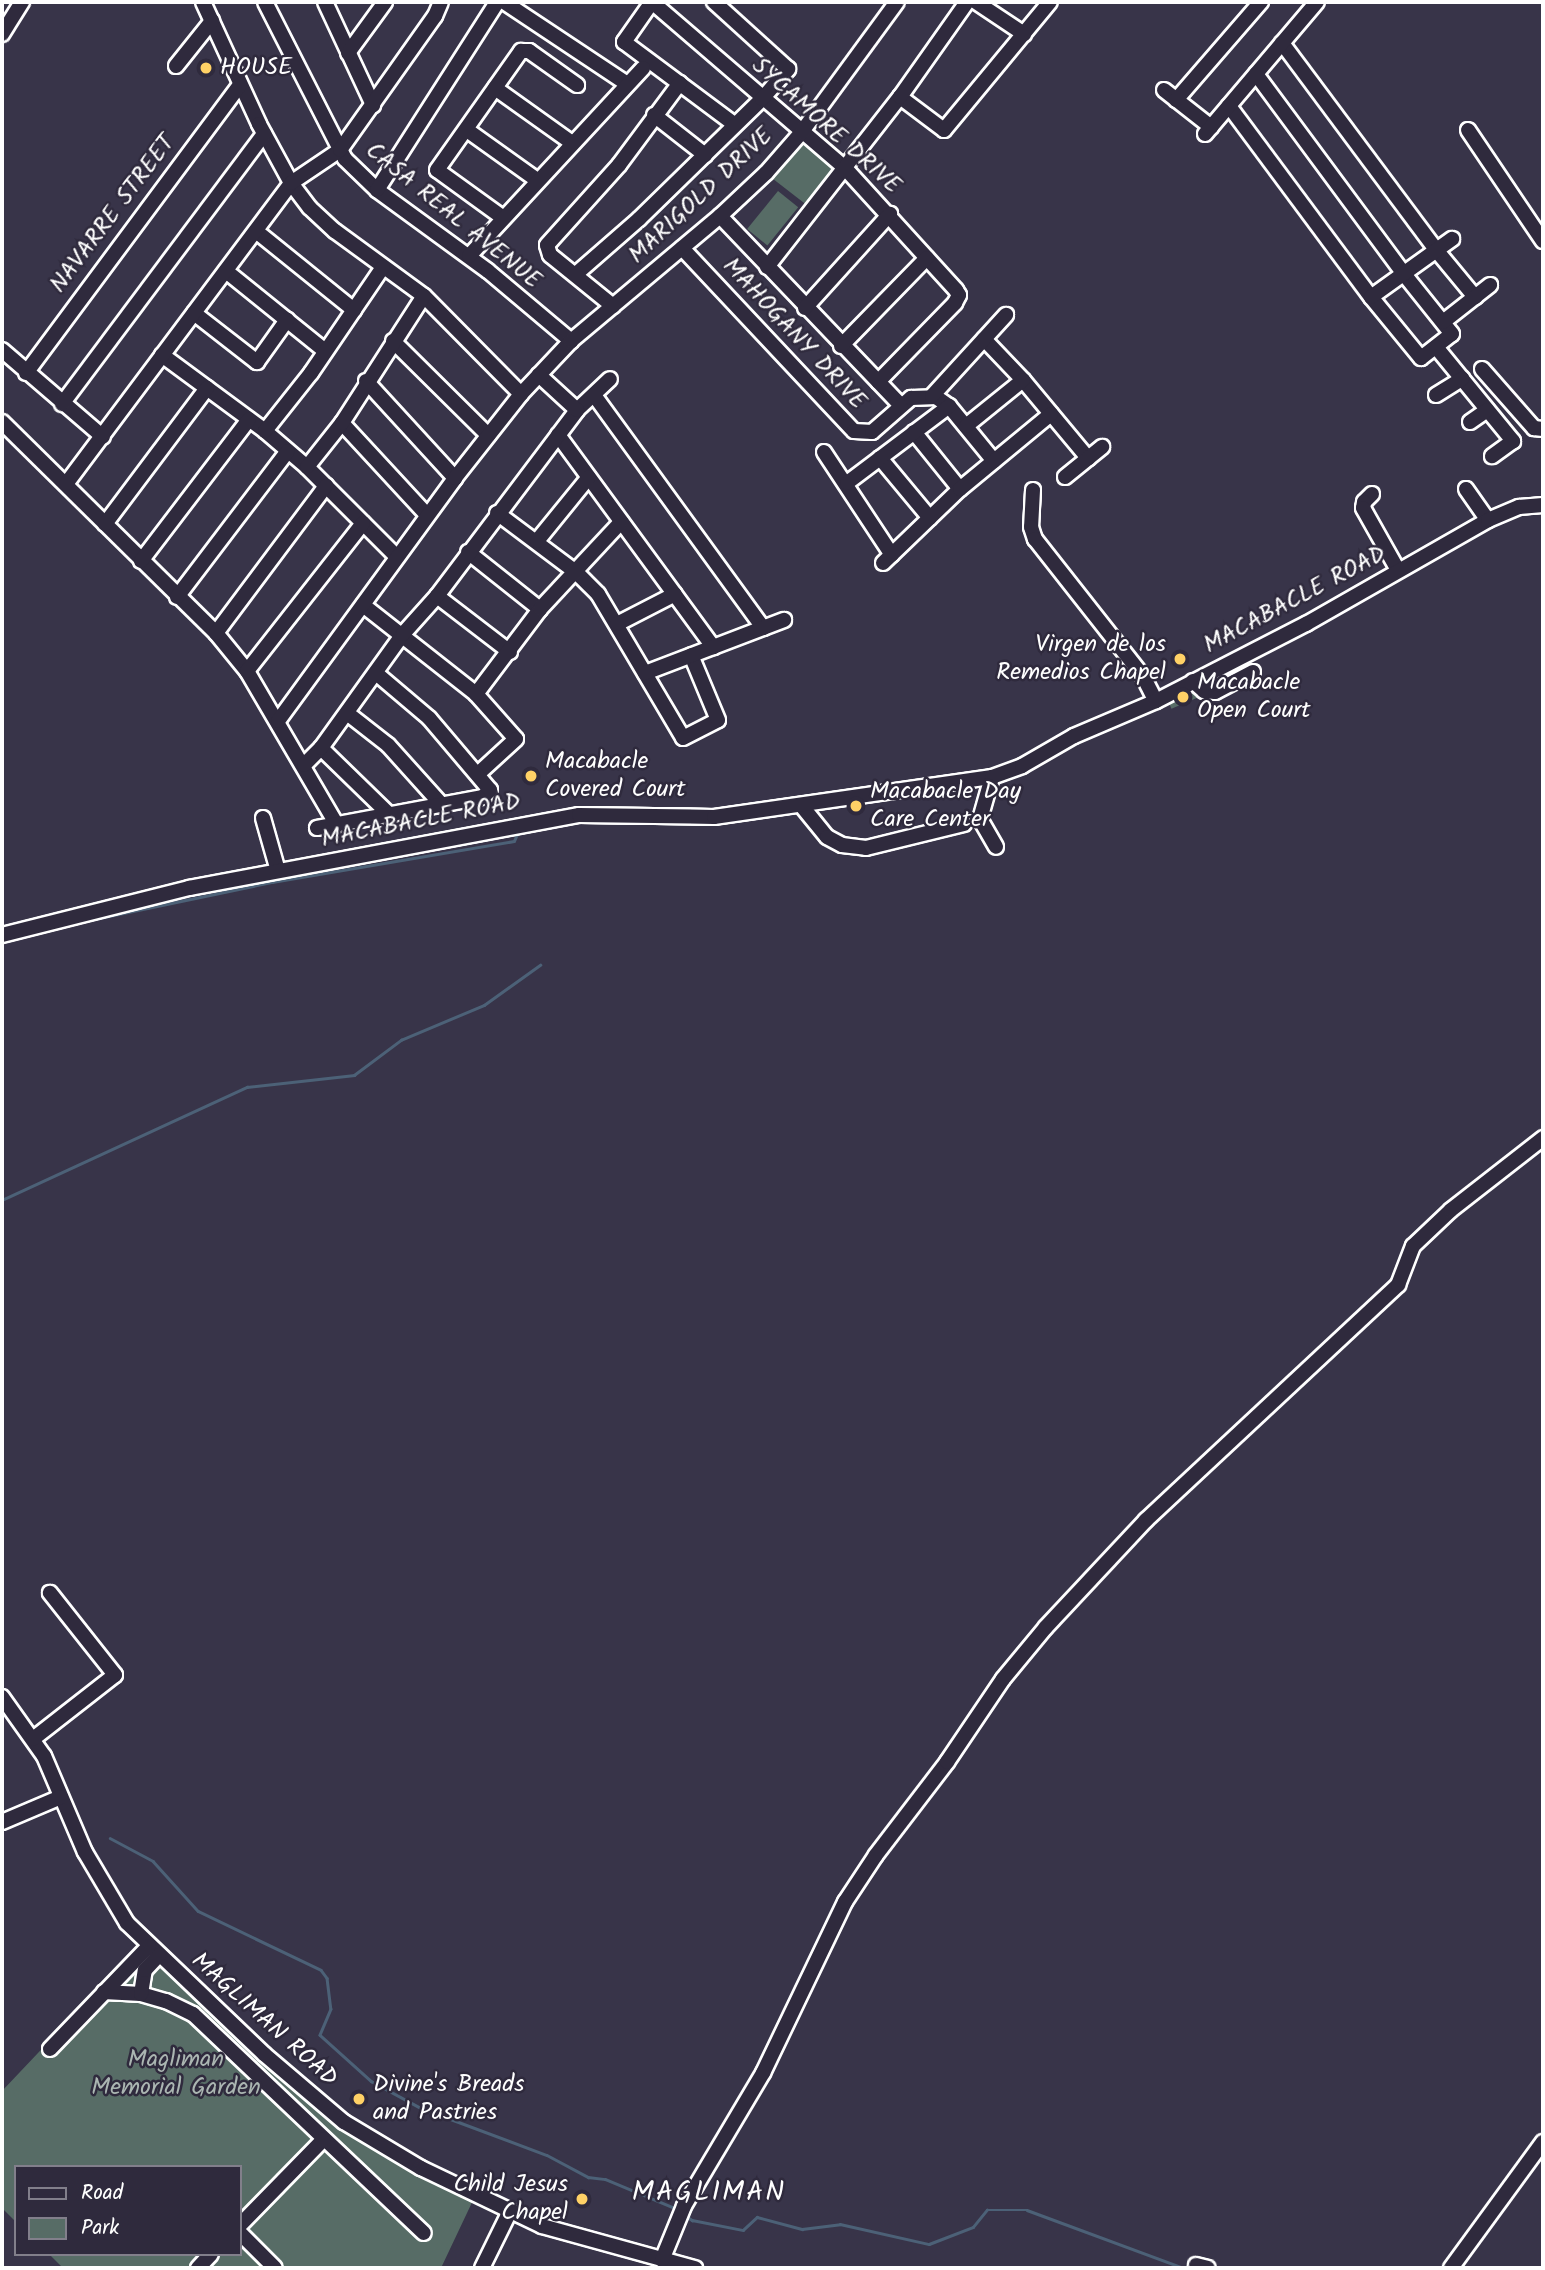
<!DOCTYPE html>
<style>
body{margin:0}
#map{position:relative;width:1545px;height:2270px;overflow:hidden;background:#383449;font-family:Kalam,sans-serif}
div>[style]{position:absolute}
.green>*{inset:0;background:#576c66;transform-origin:0 0}
.stream>*{height:2.5px;margin:-1.25px;padding:0 1.25px;transform-origin:1.25px;border-radius:1.25px;background:#4c6177}
.roads{filter:drop-shadow(2px 0 #fff) drop-shadow(-2px 0 #fff) drop-shadow(0 2px #fff) drop-shadow(0 -2px #fff)}
.minor>*{height:14px;margin:-7px;padding:0 7px;transform-origin:7px;border-radius:7px;background:#2f2a3d}
.dots>*{width:19px;height:19px;translate:-50% -50%;box-sizing:border-box;border:4px solid #2f2a3d;border-radius:50%}
span{translate:-50% -50%;white-space:nowrap;text-align:center;line-height:1.15;-webkit-text-stroke:5px #2f2a3d;paint-order:stroke}
.poi-label{font-size:24px;color:#fff}
.left{translate:0 -50%;text-align:left}
.right{translate:-100% -50%;text-align:right}
.street-label{font-size:24px;color:#fff}
.park-label{font-size:24px;color:#abb6b2}
.quarter-label{font-size:28px;color:#fff;letter-spacing:2px}
.frame{position:absolute;inset:0;border:4px solid #fff;pointer-events:none}
.legend{position:absolute;left:14px;top:2165px;width:228px;height:91px;box-sizing:border-box;background:#2f2a3d;border:2px solid #827f8b;margin:0;padding:9px 12px;list-style:none;font-size:21px;color:#fff}
.legend li{display:flex;align-items:center;gap:14px;height:35px}
.legend b{width:35px;border:2px solid #827f8b}
</style>
<div id="map">
<div class="green">
<i style="left:802px;top:138px;width:43px;height:50px;rotate:38deg"></i>
<i style="left:778px;top:191px;width:26px;height:49px;rotate:39deg"></i>
<i style="left:1194px;top:685px;width:13px;height:30px;rotate:67deg"></i>
<i style="clip-path:polygon(144px 1941px,344px 2122px,476px 2194px,441px 2268px,63px 2268px,49px 2254px,240px 2254px,240px 2167px,16px 2167px,16px 2222px,2px 2208px,2px 2091px)"></i>
</div>
<div class="stream">
<i style="left:90px;top:920px;width:186px;rotate:-11.8deg"></i>
<i style="left:272px;top:882px;width:245px;rotate:-9.6deg"></i>
<i style="left:514px;top:841px;width:10px;rotate:-66deg"></i>
<i style="left:2px;top:1200px;width:270px;rotate:-24.8deg"></i>
<i style="left:247px;top:1087px;width:108px;rotate:-6.4deg"></i>
<i style="left:354px;top:1075px;width:59px;rotate:-36.7deg"></i>
<i style="left:401px;top:1040px;width:90px;rotate:-22.9deg"></i>
<i style="left:484px;top:1005px;width:69px;rotate:-35.5deg"></i>
<i style="left:110px;top:1838px;width:49px;rotate:28.1deg"></i>
<i style="left:153px;top:1861px;width:67px;rotate:48deg"></i>
<i style="left:198px;top:1911px;width:136px;rotate:25.6deg"></i>
<i style="left:321px;top:1970px;width:10px;rotate:53deg"></i>
<i style="left:327px;top:1978px;width:31px;rotate:83deg"></i>
<i style="left:331px;top:2009px;width:28px;rotate:113deg"></i>
<i style="left:320px;top:2035px;width:69px;rotate:42deg"></i>
<i style="left:371px;top:2081px;width:57px;rotate:28.4deg"></i>
<i style="left:421px;top:2108px;width:134px;rotate:20.5deg"></i>
<i style="left:547px;top:2155px;width:47px;rotate:28.2deg"></i>
<i style="left:588px;top:2177px;width:17px;rotate:7deg"></i>
<i style="left:605px;top:2179px;width:78px;rotate:22.6deg"></i>
<i style="left:685px;top:2215px;width:9px;rotate:36deg"></i>
<i style="left:692px;top:2220px;width:52px;rotate:11.1deg"></i>
<i style="left:743px;top:2230px;width:19px;rotate:-43deg"></i>
<i style="left:757px;top:2217px;width:47px;rotate:14.9deg"></i>
<i style="left:802px;top:2229px;width:38px;rotate:-7deg"></i>
<i style="left:840px;top:2224px;width:91px;rotate:12.7deg"></i>
<i style="left:929px;top:2244px;width:47px;rotate:-21.1deg"></i>
<i style="left:973px;top:2227px;width:22px;rotate:-51deg"></i>
<i style="left:987px;top:2210px;width:40px"></i>
<i style="left:1027px;top:2210px;width:167px;rotate:20.3deg"></i>
</div>
<div class="roads">
<div class="minor">
<i style="left:203px;top:2px;width:134px;rotate:65.3deg"></i>
<i style="left:259px;top:124px;width:67px;rotate:61.5deg"></i>
<i style="left:291px;top:183px;width:31px;rotate:53deg"></i>
<i style="left:310px;top:208px;width:34px;rotate:43deg"></i>
<i style="left:335px;top:231px;width:110px;rotate:36.1deg"></i>
<i style="left:424px;top:296px;width:138px;rotate:45.3deg"></i>
<i style="left:265px;top:2px;width:176px;rotate:63deg"></i>
<i style="left:345px;top:159px;width:45px;rotate:44.1deg"></i>
<i style="left:377px;top:190px;width:137px;rotate:36.1deg"></i>
<i style="left:488px;top:271px;width:109px;rotate:40.1deg"></i>
<i style="left:325px;top:2px;width:114px;rotate:65deg"></i>
<i style="left:504px;top:2px;width:146px;rotate:33.6deg"></i>
<i style="left:652px;top:2px;width:255px;rotate:40.7deg"></i>
<i style="left:845px;top:168px;width:165px;rotate:47.7deg"></i>
<i style="left:956px;top:290px;width:6px;rotate:59deg"></i>
<i style="left:959px;top:295px;width:9px;rotate:117deg"></i>
<i style="left:955px;top:303px;width:110px;rotate:134.3deg"></i>
<i style="left:652px;top:2px;width:49px;rotate:125deg"></i>
<i style="left:624px;top:42px;width:137px;rotate:36.7deg"></i>
<i style="left:976px;top:2px;width:58px;rotate:33.7deg"></i>
<i style="left:2px;top:34px;width:38px;rotate:-58deg"></i>
<i style="left:1282px;top:43px;width:259px;rotate:53.3deg"></i>
<i style="left:1437px;top:251px;width:60px;rotate:50.4deg"></i>
<i style="left:348px;top:53px;width:63px;rotate:-54deg"></i>
<i style="left:176px;top:66px;width:58px;rotate:-51.3deg"></i>
<i style="left:495px;top:88px;width:95px;rotate:35.5deg"></i>
<i style="left:1164px;top:90px;width:60px;rotate:38.2deg"></i>
<i style="left:900px;top:97px;width:55px;rotate:36.9deg"></i>
<i style="left:944px;top:130px;width:166px;rotate:-50.4deg"></i>
<i style="left:1176px;top:100px;width:130px;rotate:-49.1deg"></i>
<i style="left:1229px;top:106px;width:238px;rotate:53.4deg"></i>
<i style="left:1371px;top:297px;width:79px;rotate:50.7deg"></i>
<i style="left:1421px;top:358px;width:39px;rotate:-38deg"></i>
<i style="left:1452px;top:334px;width:77px;rotate:-128.7deg"></i>
<i style="left:1404px;top:274px;width:249px;rotate:-126.5deg"></i>
<i style="left:654px;top:115px;width:65px;rotate:38.1deg"></i>
<i style="left:467px;top:130px;width:86px;rotate:35.5deg"></i>
<i style="left:1468px;top:130px;width:134px;rotate:56deg"></i>
<i style="left:1205px;top:134px;width:173px;rotate:-49.7deg"></i>
<i style="left:377px;top:190px;width:223px;rotate:-57.4deg"></i>
<i style="left:720px;top:216px;width:257px;rotate:46.3deg"></i>
<i style="left:502px;top:217px;width:80px;rotate:-144.1deg"></i>
<i style="left:437px;top:170px;width:146px;rotate:-54.8deg"></i>
<i style="left:521px;top:51px;width:8px"></i>
<i style="left:529px;top:51px;width:59px;rotate:35.3deg"></i>
<i style="left:256px;top:231px;width:126px;rotate:38.9deg"></i>
<i style="left:682px;top:248px;width:251px;rotate:46.8deg"></i>
<i style="left:854px;top:431px;width:18px;rotate:3deg"></i>
<i style="left:872px;top:432px;width:52px;rotate:-41.1deg"></i>
<i style="left:911px;top:398px;width:25px;rotate:-2deg"></i>
<i style="left:936px;top:397px;width:16px;rotate:35deg"></i>
<i style="left:949px;top:406px;width:71px;rotate:50.7deg"></i>
<i style="left:469px;top:256px;width:256px;rotate:-47.2deg"></i>
<i style="left:767px;top:267px;width:216px;rotate:-52deg"></i>
<i style="left:900px;top:97px;width:116px;rotate:-54.8deg"></i>
<i style="left:226px;top:271px;width:127px;rotate:38.9deg"></i>
<i style="left:576px;top:274px;width:84px;rotate:-41.1deg"></i>
<i style="left:639px;top:219px;width:172px;rotate:-44.3deg"></i>
<i style="left:762px;top:99px;width:40px;rotate:-49deg"></i>
<i style="left:788px;top:69px;width:100px;rotate:-137.8deg"></i>
<i style="left:1371px;top:297px;width:100px;rotate:-35.6deg"></i>
<i style="left:613px;top:306px;width:81px;rotate:-141deg"></i>
<i style="left:550px;top:255px;width:10px;rotate:-107deg"></i>
<i style="left:547px;top:245px;width:108px;rotate:-48deg"></i>
<i style="left:619px;top:165px;width:102px;rotate:-53.4deg"></i>
<i style="left:805px;top:308px;width:127px;rotate:-47.9deg"></i>
<i style="left:194px;top:313px;width:80px;rotate:37.9deg"></i>
<i style="left:257px;top:362px;width:52px;rotate:-54.5deg"></i>
<i style="left:1443px;top:322px;width:60px;rotate:-38.2deg"></i>
<i style="left:984px;top:339px;width:57px;rotate:46.4deg"></i>
<i style="left:1023px;top:380px;width:102px;rotate:50.2deg"></i>
<i style="left:393px;top:341px;width:134px;rotate:44.7deg"></i>
<i style="left:841px;top:346px;width:123px;rotate:-45.7deg"></i>
<i style="left:1436px;top:347px;width:122px;rotate:50.7deg"></i>
<i style="left:1513px;top:441px;width:26px;rotate:144deg"></i>
<i style="left:2px;top:350px;width:133px;rotate:40.7deg"></i>
<i style="left:162px;top:355px;width:128px;rotate:36.4deg"></i>
<i style="left:265px;top:431px;width:55px;rotate:40.6deg"></i>
<i style="left:307px;top:467px;width:127px;rotate:45deg"></i>
<i style="left:1482px;top:369px;width:79px;rotate:48.6deg"></i>
<i style="left:1534px;top:428px;width:9px;rotate:6deg"></i>
<i style="left:26px;top:373px;width:359px;rotate:-53.4deg"></i>
<i style="left:366px;top:381px;width:132px;rotate:47.5deg"></i>
<i style="left:594px;top:395px;width:288px;rotate:54deg"></i>
<i style="left:1436px;top:395px;width:31px;rotate:-32deg"></i>
<i style="left:932px;top:396px;width:110px;rotate:-47.6deg"></i>
<i style="left:62px;top:404px;width:337px;rotate:-53.2deg"></i>
<i style="left:577px;top:410px;width:45px;rotate:-43.2deg"></i>
<i style="left:2px;top:422px;width:301px;rotate:44.6deg"></i>
<i style="left:216px;top:633px;width:49px;rotate:50.8deg"></i>
<i style="left:247px;top:671px;width:178px;rotate:59.7deg"></i>
<i style="left:1470px;top:422px;width:21px;rotate:-35deg"></i>
<i style="left:342px;top:423px;width:125px;rotate:47.3deg"></i>
<i style="left:966px;top:426px;width:73px;rotate:-38.9deg"></i>
<i style="left:265px;top:431px;width:74px;rotate:-51.6deg"></i>
<i style="left:311px;top:373px;width:128px;rotate:-55.8deg"></i>
<i style="left:914px;top:432px;width:73px;rotate:51.1deg"></i>
<i style="left:558px;top:435px;width:263px;rotate:53.8deg"></i>
<i style="left:824px;top:452px;width:123px;rotate:56.6deg"></i>
<i style="left:880px;top:458px;width:78px;rotate:50.2deg"></i>
<i style="left:307px;top:467px;width:56px;rotate:-51.5deg"></i>
<i style="left:342px;top:423px;width:151px;rotate:-57.2deg"></i>
<i style="left:1065px;top:477px;width:48px;rotate:-39deg"></i>
<i style="left:847px;top:483px;width:128px;rotate:-37deg"></i>
<i style="left:66px;top:484px;width:376px;rotate:-53.2deg"></i>
<i style="left:291px;top:183px;width:59px;rotate:-34deg"></i>
<i style="left:340px;top:150px;width:164px;rotate:-54.7deg"></i>
<i style="left:435px;top:16px;width:15px;rotate:-67deg"></i>
<i style="left:1466px;top:489px;width:38px;rotate:55deg"></i>
<i style="left:1033px;top:490px;width:37px;rotate:93deg"></i>
<i style="left:1031px;top:527px;width:13px;rotate:72deg"></i>
<i style="left:1035px;top:539px;width:174px;rotate:51.8deg"></i>
<i style="left:1143px;top:676px;width:28px;rotate:63deg"></i>
<i style="left:1372px;top:494px;width:11px;rotate:135deg"></i>
<i style="left:1364px;top:502px;width:6px;rotate:99deg"></i>
<i style="left:1363px;top:508px;width:71px;rotate:60.6deg"></i>
<i style="left:497px;top:513px;width:99px;rotate:36.8deg"></i>
<i style="left:576px;top:572px;width:31px;rotate:45deg"></i>
<i style="left:598px;top:594px;width:167px;rotate:59.4deg"></i>
<i style="left:683px;top:738px;width:39px;rotate:-27deg"></i>
<i style="left:718px;top:720px;width:70px;rotate:-112.6deg"></i>
<i style="left:105px;top:524px;width:170px;rotate:-53.1deg"></i>
<i style="left:537px;top:541px;width:82px;rotate:-50.9deg"></i>
<i style="left:468px;top:552px;width:92px;rotate:38.4deg"></i>
<i style="left:141px;top:561px;width:178px;rotate:-52.7deg"></i>
<i style="left:883px;top:563px;width:107px;rotate:-43.9deg"></i>
<i style="left:960px;top:489px;width:118px;rotate:-39.5deg"></i>
<i style="left:437px;top:596px;width:92px;rotate:37.5deg"></i>
<i style="left:177px;top:597px;width:183px;rotate:-52.8deg"></i>
<i style="left:363px;top:605px;width:144px;rotate:38.2deg"></i>
<i style="left:476px;top:694px;width:60px;rotate:48.4deg"></i>
<i style="left:516px;top:739px;width:52px;rotate:137.4deg"></i>
<i style="left:617px;top:624px;width:65px;rotate:-27.3deg"></i>
<i style="left:216px;top:633px;width:184px;rotate:-53.2deg"></i>
<i style="left:247px;top:671px;width:188px;rotate:-51.9deg"></i>
<i style="left:645px;top:673px;width:149px;rotate:-20.9deg"></i>
<i style="left:1193px;top:681px;width:15px;rotate:42deg"></i>
<i style="left:1204px;top:691px;width:11px;rotate:5deg"></i>
<i style="left:1215px;top:692px;width:43px;rotate:-27.8deg"></i>
<i style="left:476px;top:694px;width:106px;rotate:-53deg"></i>
<i style="left:540px;top:609px;width:119px;rotate:-47deg"></i>
<i style="left:347px;top:713px;width:52px;rotate:38deg"></i>
<i style="left:388px;top:745px;width:81px;rotate:48deg"></i>
<i style="left:278px;top:721px;width:301px;rotate:-53.9deg"></i>
<i style="left:455px;top:478px;width:107px;rotate:-51.8deg"></i>
<i style="left:521px;top:394px;width:73px;rotate:-46.7deg"></i>
<i style="left:571px;top:341px;width:194px;rotate:-40deg"></i>
<i style="left:720px;top:216px;width:63px;rotate:-43.1deg"></i>
<i style="left:766px;top:173px;width:53px;rotate:-48.8deg"></i>
<i style="left:801px;top:133px;width:162px;rotate:-53.8deg"></i>
<i style="left:321px;top:748px;width:96px;rotate:44.2deg"></i>
<i style="left:304px;top:765px;width:24px;rotate:-45deg"></i>
<i style="left:321px;top:748px;width:140px;rotate:-54.3deg"></i>
<i style="left:403px;top:634px;width:51px;rotate:-48.2deg"></i>
<i style="left:437px;top:596px;width:233px;rotate:-53deg"></i>
<i style="left:577px;top:410px;width:52px;rotate:-137.4deg"></i>
<i style="left:992px;top:777px;width:44px;rotate:105.9deg"></i>
<i style="left:980px;top:819px;width:32px;rotate:60deg"></i>
<i style="left:801px;top:805px;width:41px;rotate:50.9deg"></i>
<i style="left:827px;top:837px;width:17px;rotate:28deg"></i>
<i style="left:842px;top:845px;width:24px;rotate:7deg"></i>
<i style="left:866px;top:848px;width:101px;rotate:-13.8deg"></i>
<i style="left:263px;top:818px;width:55px;rotate:74.2deg"></i>
<i style="left:317px;top:828px;width:169px;rotate:-10.6deg"></i>
<i style="left:483px;top:797px;width:10px;rotate:-45deg"></i>
<i style="left:490px;top:790px;width:94px;rotate:-130.3deg"></i>
<i style="left:429px;top:718px;width:70px;rotate:-139.7deg"></i>
<i style="left:2px;top:935px;width:193px;rotate:-14.1deg"></i>
<i style="left:189px;top:888px;width:397px;rotate:-10.6deg"></i>
<i style="left:579px;top:815px;width:135px;rotate:0.8deg"></i>
<i style="left:714px;top:817px;width:281px;rotate:-8.2deg"></i>
<i style="left:992px;top:777px;width:32px;rotate:-20deg"></i>
<i style="left:1022px;top:766px;width:60px;rotate:-30deg"></i>
<i style="left:1074px;top:736px;width:89px;rotate:-23.1deg"></i>
<i style="left:1156px;top:701px;width:169px;rotate:-27.2deg"></i>
<i style="left:1306px;top:624px;width:210px;rotate:-29.7deg"></i>
<i style="left:1488px;top:520px;width:34px;rotate:-23deg"></i>
<i style="left:1519px;top:507px;width:24px;rotate:-5deg"></i>
<i style="left:2px;top:1697px;width:72px;rotate:54.6deg"></i>
<i style="left:44px;top:1756px;width:104px;rotate:66.9deg"></i>
<i style="left:85px;top:1852px;width:82px;rotate:59.4deg"></i>
<i style="left:127px;top:1923px;width:190px;rotate:43.7deg"></i>
<i style="left:264px;top:2054px;width:105px;rotate:40.4deg"></i>
<i style="left:344px;top:2122px;width:90px;rotate:30.9deg"></i>
<i style="left:421px;top:2168px;width:134px;rotate:25.6deg"></i>
<i style="left:542px;top:2226px;width:159px;rotate:15.4deg"></i>
<i style="left:33px;top:1739px;width:104px;rotate:-38deg"></i>
<i style="left:115px;top:1675px;width:105px;rotate:-128.4deg"></i>
<i style="left:2px;top:1822px;width:64px;rotate:-23deg"></i>
<i style="left:104px;top:1992px;width:37px;rotate:3deg"></i>
<i style="left:141px;top:1994px;width:26px;rotate:16deg"></i>
<i style="left:166px;top:2001px;width:30px;rotate:26deg"></i>
<i style="left:193px;top:2014px;width:318px;rotate:43.5deg"></i>
<i style="left:141px;top:1994px;width:24px;rotate:-81deg"></i>
<i style="left:145px;top:1970px;width:21px;rotate:-47deg"></i>
<i style="left:50px;top:2049px;width:143px;rotate:-46.1deg"></i>
<i style="left:240px;top:2225px;width:120px;rotate:-45.7deg"></i>
<i style="left:240px;top:2233px;width:49px;rotate:45deg"></i>
<i style="left:662px;top:2260px;width:58px;rotate:-67.8deg"></i>
<i style="left:684px;top:2206px;width:155px;rotate:-59.3deg"></i>
<i style="left:763px;top:2073px;width:190px;rotate:-64.4deg"></i>
<i style="left:845px;top:1902px;width:56px;rotate:-56.6deg"></i>
<i style="left:876px;top:1855px;width:117px;rotate:-52.6deg"></i>
<i style="left:947px;top:1762px;width:100px;rotate:-56deg"></i>
<i style="left:1003px;top:1679px;width:67px;rotate:-50.4deg"></i>
<i style="left:1046px;top:1627px;width:146px;rotate:-46.9deg"></i>
<i style="left:1146px;top:1520px;width:345px;rotate:-43deg"></i>
<i style="left:1398px;top:1285px;width:42px;rotate:-69deg"></i>
<i style="left:1413px;top:1246px;width:52px;rotate:-43.5deg"></i>
<i style="left:1451px;top:1210px;width:117px;rotate:-38deg"></i>
<i style="left:1196px;top:2265px;width:12px;rotate:14deg"></i>
<i style="left:198px;top:2268px;width:19px;rotate:-47deg"></i>
<i style="left:482px;top:2268px;width:64px;rotate:-63.8deg"></i>
<i style="left:1451px;top:2268px;width:156px;rotate:-53.9deg"></i>
</div>
</div>
<div class="dots">
<i style="left:206px;top:68px;background:#ffd166"></i>
<i style="left:1180px;top:659px;background:#ffd166"></i>
<i style="left:1183px;top:697px;background:#ffd166"></i>
<i style="left:531px;top:776px;background:#ffd166"></i>
<i style="left:856px;top:806px;background:#ffd166"></i>
<i style="left:359px;top:2099px;background:#ffd166"></i>
<i style="left:582px;top:2199px;background:#ffd166"></i>
</div>
<div class="poi-label">
<span class="left" style="left:220px;top:68px">HOUSE</span>
<span class="right" style="left:1166px;top:659px">Virgen de los<br>Remedios Chapel</span>
<span class="left" style="left:1197px;top:697px">Macabacle<br>Open Court</span>
<span class="left" style="left:545px;top:776px">Macabacle<br>Covered Court</span>
<span class="left" style="left:870px;top:806px">Macabacle Day<br>Care Center</span>
<span class="left" style="left:373px;top:2099px">Divine's Breads<br>and Pastries</span>
<span class="right" style="left:568px;top:2199px">Child Jesus<br>Chapel</span>
</div>
<div class="street-label">
<span style="left:826px;top:126px;rotate:42deg">SYCAMORE DRIVE</span>
<span style="left:701px;top:196px;rotate:-43deg">MARIGOLD DRIVE</span>
<span style="left:113px;top:214px;rotate:-53deg">NAVARRE STREET</span>
<span style="left:453px;top:216px;rotate:39deg">CASA REAL AVENUE</span>
<span style="left:794px;top:334px;rotate:47deg">MAHOGANY DRIVE</span>
<span style="left:1295px;top:600px;rotate:-28deg">MACABACLE ROAD</span>
<span style="left:421px;top:821px;rotate:-11deg">MACABACLE ROAD</span>
<span style="left:264px;top:2020px;rotate:42deg">MAGLIMAN ROAD</span>
</div>
<div class="park-label">
<span style="left:176px;top:2074px">Magliman<br>Memorial Garden</span>
</div>
<div class="quarter-label">
<span style="left:709px;top:2193px">MAGLIMAN</span>
</div>
<div class="frame"></div>
<ul class="legend">
<li><b style="height:9px;background:#2f2a3d"></b>Road</li>
<li><b style="height:19px;background:#576c66"></b>Park</li>
</ul>
</div>
